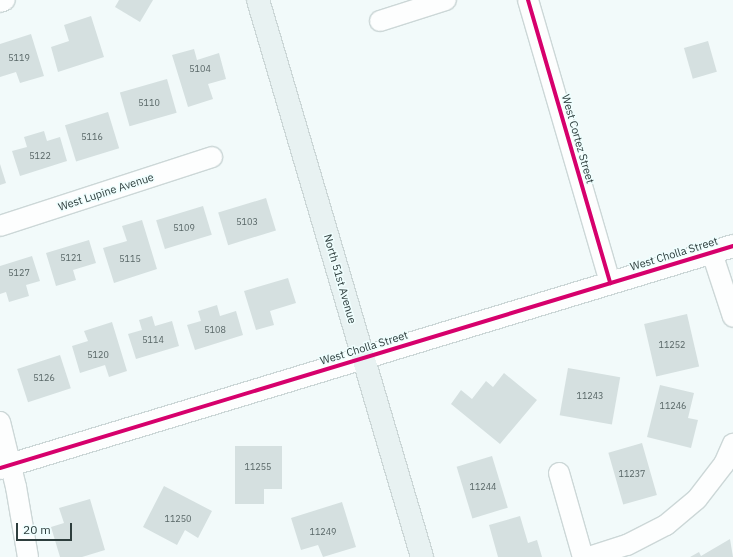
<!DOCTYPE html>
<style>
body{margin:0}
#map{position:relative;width:733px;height:557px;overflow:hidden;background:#f2fafa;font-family:"IBM Plex Sans",sans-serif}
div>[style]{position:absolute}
.building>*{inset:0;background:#d5e0e0;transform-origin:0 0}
.roads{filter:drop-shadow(1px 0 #ccd7d7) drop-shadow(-1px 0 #ccd7d7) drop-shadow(0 1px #ccd7d7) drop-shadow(0 -1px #ccd7d7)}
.street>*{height:20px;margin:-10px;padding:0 10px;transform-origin:10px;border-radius:10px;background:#fdfefe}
.secondary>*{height:22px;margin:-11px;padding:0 11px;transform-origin:11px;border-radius:11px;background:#fdfefe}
.primary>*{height:22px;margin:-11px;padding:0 11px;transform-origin:11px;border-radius:11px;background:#e8f2f2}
.cycleway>*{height:4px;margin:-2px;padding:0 2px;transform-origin:2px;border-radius:2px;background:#d6006c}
span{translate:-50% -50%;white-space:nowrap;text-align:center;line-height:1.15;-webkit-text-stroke:3px #effefe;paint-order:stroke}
.number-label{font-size:9px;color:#586666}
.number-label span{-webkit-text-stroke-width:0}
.street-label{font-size:11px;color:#2e3e3d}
.scale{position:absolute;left:16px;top:523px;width:56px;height:18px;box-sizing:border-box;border:2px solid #2e3e3d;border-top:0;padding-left:5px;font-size:12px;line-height:14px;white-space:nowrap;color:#2e3e3d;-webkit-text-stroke:3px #effefe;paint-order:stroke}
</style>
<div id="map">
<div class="building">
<i style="clip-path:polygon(119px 0,153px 0,140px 22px,115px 7px)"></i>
<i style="clip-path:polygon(91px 16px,104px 57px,58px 72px,51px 47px,69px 41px,64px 25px)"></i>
<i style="clip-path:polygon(31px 34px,44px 76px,20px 83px,16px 72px,0 77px,0 44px)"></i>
<i style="left:708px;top:41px;width:32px;height:25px;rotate:74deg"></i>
<i style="clip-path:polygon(194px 49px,197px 60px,219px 53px,226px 79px,208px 84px,213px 99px,188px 107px,172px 55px)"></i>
<i style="left:167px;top:79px;width:35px;height:49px;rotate:74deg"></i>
<i style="left:108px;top:112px;width:38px;height:45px;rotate:73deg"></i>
<i style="clip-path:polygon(44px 131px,47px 141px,60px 137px,67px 161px,20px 176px,12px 151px,27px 147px,24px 137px)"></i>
<i style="clip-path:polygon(0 164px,6px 183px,0 185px)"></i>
<i style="left:266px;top:198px;width:34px;height:50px;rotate:73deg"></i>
<i style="left:203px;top:206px;width:30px;height:49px;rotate:73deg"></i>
<i style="clip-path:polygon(142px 220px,157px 269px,114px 283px,103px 248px,127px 241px,122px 226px)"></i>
<i style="clip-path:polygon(89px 240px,96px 263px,73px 270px,76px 280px,56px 286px,46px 253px)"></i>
<i style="clip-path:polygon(32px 256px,40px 281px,26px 285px,29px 296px,9px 302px,6px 292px,0 294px,0 266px)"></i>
<i style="clip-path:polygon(288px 278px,296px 303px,270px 311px,274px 325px,256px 330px,244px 291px)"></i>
<i style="clip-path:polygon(217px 305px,220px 316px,236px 311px,243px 335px,195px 350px,187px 325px,201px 321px,198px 311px)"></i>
<i style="left:687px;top:314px;width:54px;height:44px;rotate:77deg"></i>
<i style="clip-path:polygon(152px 316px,155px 326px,172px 321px,179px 346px,136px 359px,128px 334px,142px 330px,139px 320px)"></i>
<i style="clip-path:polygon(112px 322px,127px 371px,109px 377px,105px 365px,80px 373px,72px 346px,88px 341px,84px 331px)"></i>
<i style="left:60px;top:355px;width:35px;height:45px;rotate:72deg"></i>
<i style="left:568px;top:368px;width:53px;height:48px;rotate:10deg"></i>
<i style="clip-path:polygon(504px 373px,537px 400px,500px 444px,451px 404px,461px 390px,472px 399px,486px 381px,493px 387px)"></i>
<i style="clip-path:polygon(660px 385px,694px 393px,688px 418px,698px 420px,691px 448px,647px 437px)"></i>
<i style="left:642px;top:443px;width:54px;height:35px;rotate:74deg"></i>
<i style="clip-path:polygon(235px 446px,282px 446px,282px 489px,264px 489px,264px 504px,235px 504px)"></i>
<i style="left:492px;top:456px;width:54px;height:37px;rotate:73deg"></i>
<i style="clip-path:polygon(164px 486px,212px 511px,198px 538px,185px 530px,177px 545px,143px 527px)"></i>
<i style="clip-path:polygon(90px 499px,105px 550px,82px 557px,60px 557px,51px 527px,64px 523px,59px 508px)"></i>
<i style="clip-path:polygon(342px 502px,356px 547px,323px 557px,318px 545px,301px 550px,291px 518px)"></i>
<i style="clip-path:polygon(520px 516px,528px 543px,537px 540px,542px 557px,498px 557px,489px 525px)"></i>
<i style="clip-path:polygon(730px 539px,733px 557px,690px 557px,699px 552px,701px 556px)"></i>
</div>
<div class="roads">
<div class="street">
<i style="left:528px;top:0;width:295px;rotate:73.8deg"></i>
<i style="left:0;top:2px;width:5px;rotate:-22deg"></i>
<i style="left:380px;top:21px;width:69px;rotate:-17.7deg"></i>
<i style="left:0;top:226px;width:223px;rotate:-18deg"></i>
<i style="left:712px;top:253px;width:67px;rotate:71.8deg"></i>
<i style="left:0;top:422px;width:67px;rotate:76.2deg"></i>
<i style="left:16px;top:487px;width:71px;rotate:80.3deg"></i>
<i style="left:559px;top:473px;width:87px;rotate:74.1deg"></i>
<i style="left:589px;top:557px;width:40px;rotate:-18deg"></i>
<i style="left:627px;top:545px;width:44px;rotate:-27.1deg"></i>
<i style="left:666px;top:525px;width:40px;rotate:-40deg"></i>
<i style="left:697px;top:499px;width:44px;rotate:-52.4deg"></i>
<i style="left:724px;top:464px;width:22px;rotate:-66deg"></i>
</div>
<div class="secondary">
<i style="left:0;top:468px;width:766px;rotate:-16.85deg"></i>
</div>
<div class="primary">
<i style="left:258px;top:0;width:581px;rotate:73.59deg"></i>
</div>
</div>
<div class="cycleway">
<i style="left:528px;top:0;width:295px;rotate:73.8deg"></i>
<i style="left:0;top:468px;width:766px;rotate:-16.85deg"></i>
</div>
<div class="number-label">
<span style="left:19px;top:58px">5119</span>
<span style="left:200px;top:69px">5104</span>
<span style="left:149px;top:103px">5110</span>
<span style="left:92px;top:137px">5116</span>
<span style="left:40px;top:156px">5122</span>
<span style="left:247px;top:222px">5103</span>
<span style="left:184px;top:228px">5109</span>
<span style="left:71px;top:258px">5121</span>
<span style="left:130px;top:259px">5115</span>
<span style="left:19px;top:273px">5127</span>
<span style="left:215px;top:330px">5108</span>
<span style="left:153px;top:340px">5114</span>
<span style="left:672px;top:345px">11252</span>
<span style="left:98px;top:355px">5120</span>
<span style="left:44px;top:378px">5126</span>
<span style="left:590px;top:396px">11243</span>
<span style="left:673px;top:406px">11246</span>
<span style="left:258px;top:467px">11255</span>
<span style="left:632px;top:474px">11237</span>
<span style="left:483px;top:487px">11244</span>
<span style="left:178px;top:519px">11250</span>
<span style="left:323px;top:532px">11249</span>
</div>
<div class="street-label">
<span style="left:578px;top:139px;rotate:74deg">West Cortez Street</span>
<span style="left:106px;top:192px;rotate:-18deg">West Lupine Avenue</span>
<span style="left:674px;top:254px;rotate:-17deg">West Cholla Street</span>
<span style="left:340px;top:279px;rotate:74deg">North 51st Avenue</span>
<span style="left:364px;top:348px;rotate:-17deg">West Cholla Street</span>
</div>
<div class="scale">20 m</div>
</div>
